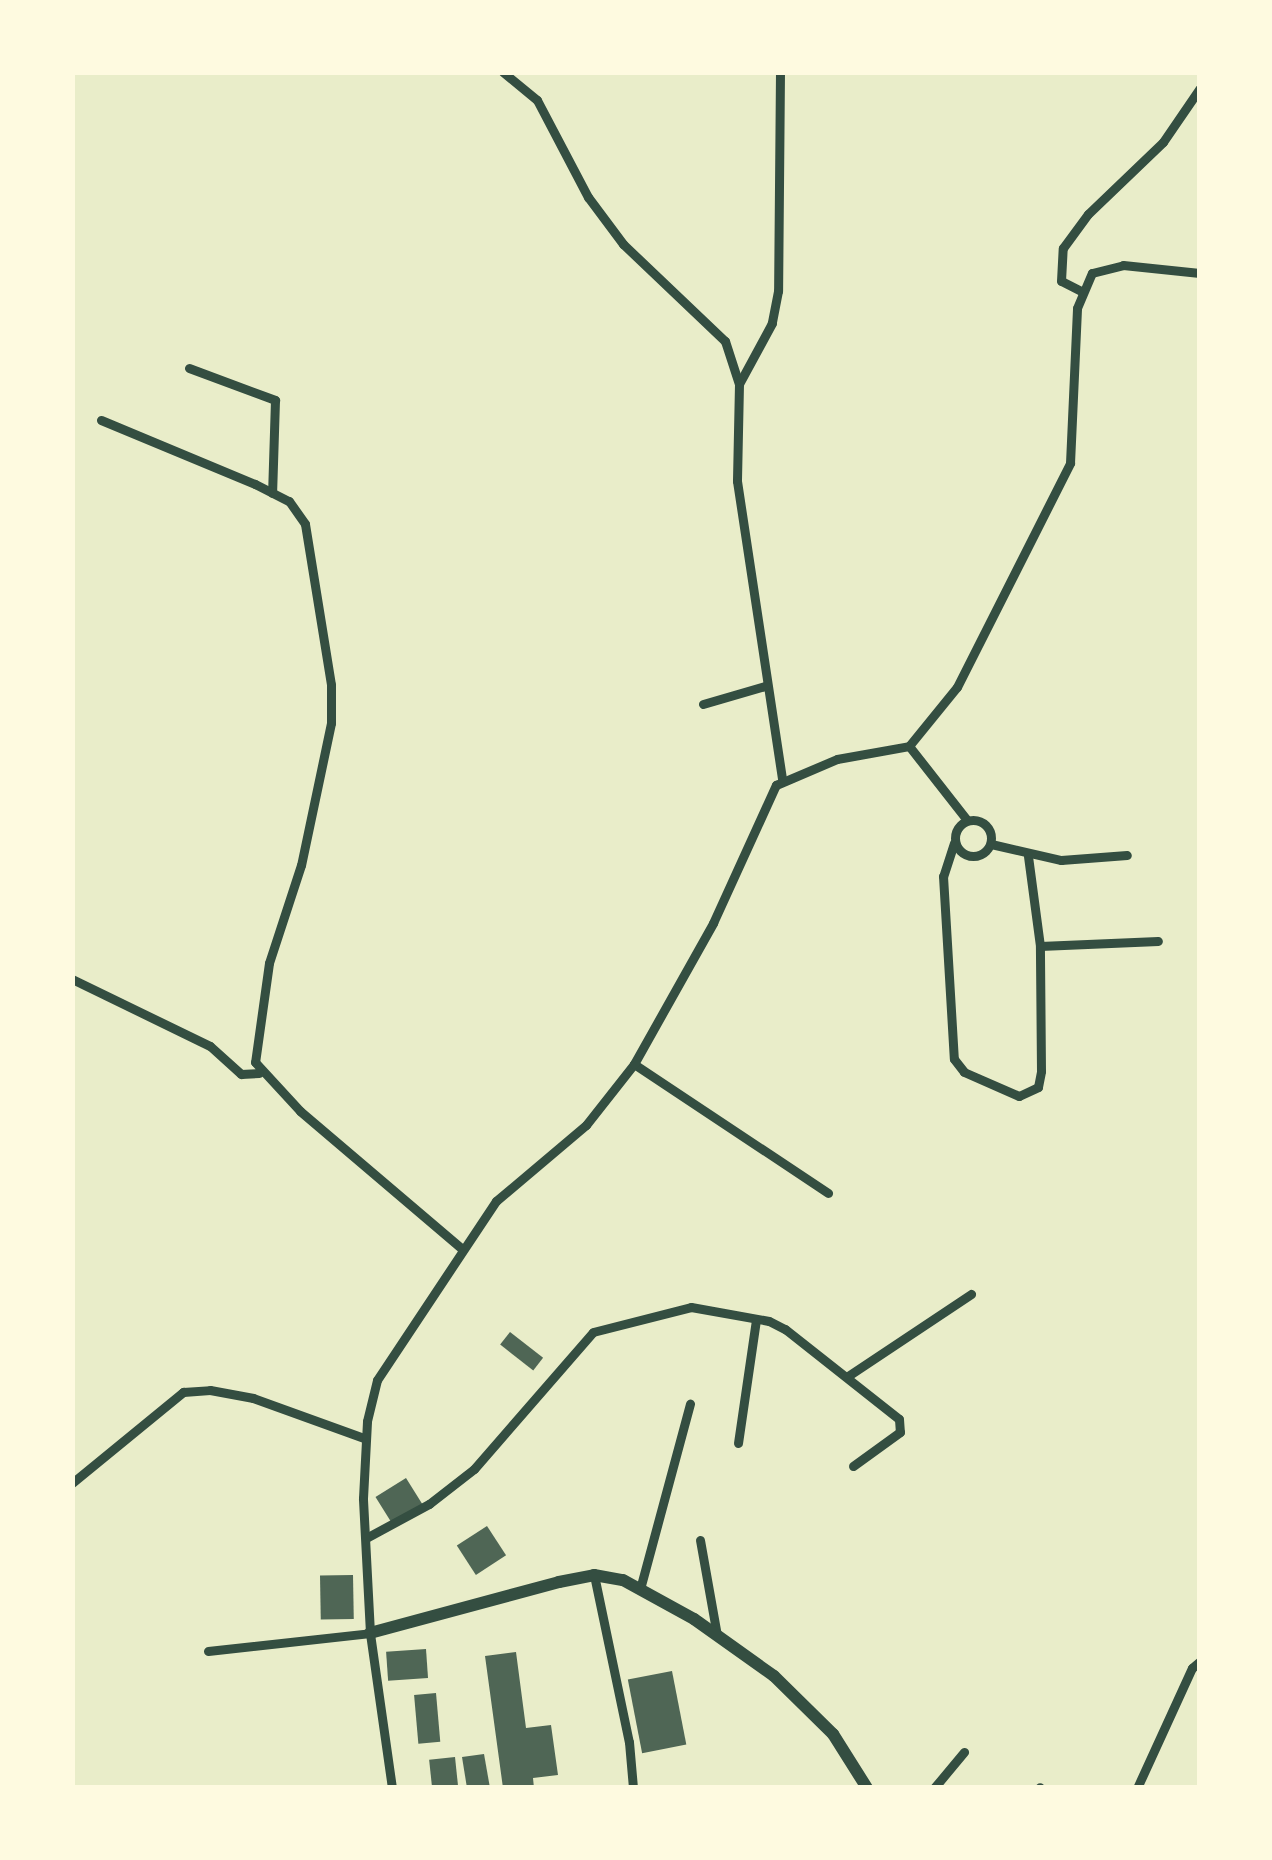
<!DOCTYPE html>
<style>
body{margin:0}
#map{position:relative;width:1272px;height:1860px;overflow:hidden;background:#e9edc9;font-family:Inter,sans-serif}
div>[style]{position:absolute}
.building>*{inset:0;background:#4f6655;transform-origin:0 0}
.minor>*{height:9px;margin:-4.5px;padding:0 4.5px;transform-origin:4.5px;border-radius:4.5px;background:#344e41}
.minor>.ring{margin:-4.5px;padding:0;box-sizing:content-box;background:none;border:9px solid #344e41;border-radius:50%}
.tertiary>*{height:12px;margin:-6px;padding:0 6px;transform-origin:6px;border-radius:6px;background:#344e41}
span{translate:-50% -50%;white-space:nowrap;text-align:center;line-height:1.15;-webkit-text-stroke:12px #fefae0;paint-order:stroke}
.frame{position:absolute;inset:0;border:75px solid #fefae0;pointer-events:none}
</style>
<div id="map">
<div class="building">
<i style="left:510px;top:1332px;width:42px;height:16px;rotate:38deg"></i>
<i style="left:406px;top:1478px;width:31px;height:36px;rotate:58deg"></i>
<i style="left:487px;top:1526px;width:35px;height:36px;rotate:57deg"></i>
<i style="left:353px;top:1575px;width:44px;height:33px;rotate:89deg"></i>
<i style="left:426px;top:1649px;width:29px;height:40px;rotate:86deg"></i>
<i style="clip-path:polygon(516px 1652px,526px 1728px,551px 1725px,558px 1775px,533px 1778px,534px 1788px,503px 1788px,485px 1656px)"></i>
<i style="left:672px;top:1671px;width:75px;height:45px;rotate:79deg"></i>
<i style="left:436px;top:1693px;width:49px;height:22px;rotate:85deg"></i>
<i style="clip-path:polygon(484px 1754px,490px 1788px,467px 1788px,462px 1757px)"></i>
<i style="left:455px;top:1757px;width:31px;height:26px;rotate:84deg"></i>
</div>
<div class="minor">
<i style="left:503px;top:72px;width:44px;rotate:39.5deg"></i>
<i style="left:537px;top:100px;width:110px;rotate:62.3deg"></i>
<i style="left:588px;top:197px;width:59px;rotate:53.3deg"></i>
<i style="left:623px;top:244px;width:141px;rotate:43.6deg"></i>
<i style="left:725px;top:341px;width:45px;rotate:72deg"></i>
<i style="left:780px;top:72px;width:219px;rotate:90.5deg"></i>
<i style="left:778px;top:291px;width:33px;rotate:101deg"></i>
<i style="left:772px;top:323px;width:69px;rotate:118.4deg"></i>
<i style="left:739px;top:384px;width:97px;rotate:91.2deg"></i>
<i style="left:737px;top:481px;width:301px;rotate:81.4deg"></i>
<i style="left:1081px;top:291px;width:22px;rotate:-153deg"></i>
<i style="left:1061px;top:281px;width:33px;rotate:-87deg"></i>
<i style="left:1063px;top:248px;width:42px;rotate:-53.7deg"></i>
<i style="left:1088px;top:214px;width:104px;rotate:-43.8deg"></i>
<i style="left:1163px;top:142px;width:65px;rotate:-55.6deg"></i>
<i style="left:189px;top:368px;width:92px;rotate:20.4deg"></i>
<i style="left:275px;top:400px;width:93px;rotate:91.8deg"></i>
<i style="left:101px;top:420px;width:167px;rotate:22.6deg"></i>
<i style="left:255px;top:484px;width:38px;rotate:27deg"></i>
<i style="left:289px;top:501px;width:28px;rotate:55deg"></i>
<i style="left:305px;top:524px;width:163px;rotate:80.8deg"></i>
<i style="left:331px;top:685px;width:38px;rotate:90deg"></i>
<i style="left:331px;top:723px;width:145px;rotate:101.9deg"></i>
<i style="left:301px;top:865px;width:103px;rotate:108.1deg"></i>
<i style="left:269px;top:963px;width:100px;rotate:98deg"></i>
<i style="left:255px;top:1062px;width:67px;rotate:47.4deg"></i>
<i style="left:300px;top:1111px;width:213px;rotate:40.4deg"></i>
<i style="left:703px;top:704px;width:65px;rotate:-16.2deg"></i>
<i style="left:909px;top:746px;width:94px;rotate:51.9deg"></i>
<i class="ring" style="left:955px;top:820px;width:27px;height:27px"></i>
<i style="left:954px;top:843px;width:35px;rotate:108deg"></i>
<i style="left:943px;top:876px;width:183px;rotate:86.6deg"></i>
<i style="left:954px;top:1059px;width:16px;rotate:52deg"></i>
<i style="left:964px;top:1072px;width:60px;rotate:23.6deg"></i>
<i style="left:1019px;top:1096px;width:21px;rotate:-25deg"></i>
<i style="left:1038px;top:1087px;width:16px;rotate:-79deg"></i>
<i style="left:1041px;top:1071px;width:125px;rotate:-90.5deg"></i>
<i style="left:1040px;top:946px;width:91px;rotate:-97.6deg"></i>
<i style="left:991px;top:844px;width:72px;rotate:12.9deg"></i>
<i style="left:1061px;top:860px;width:66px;rotate:-4.3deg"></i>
<i style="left:1040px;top:946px;width:118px;rotate:-2.4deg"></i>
<i style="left:72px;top:979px;width:153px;rotate:25.9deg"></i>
<i style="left:210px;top:1046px;width:42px;rotate:42.1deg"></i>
<i style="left:241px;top:1074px;width:18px;rotate:-3deg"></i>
<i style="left:634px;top:1064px;width:233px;rotate:33.6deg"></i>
<i style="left:848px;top:1376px;width:148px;rotate:-33.7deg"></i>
<i style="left:738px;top:1443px;width:125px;rotate:-81.7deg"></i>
<i style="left:72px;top:1483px;width:144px;rotate:-39.3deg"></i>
<i style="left:183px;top:1392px;width:27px;rotate:-4deg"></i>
<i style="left:210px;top:1390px;width:44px;rotate:10.5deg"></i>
<i style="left:253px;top:1398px;width:120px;rotate:19.9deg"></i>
<i style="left:366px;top:1538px;width:72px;rotate:-28.4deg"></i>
<i style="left:429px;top:1504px;width:57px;rotate:-37.9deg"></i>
<i style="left:474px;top:1469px;width:181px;rotate:-49deg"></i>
<i style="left:593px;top:1332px;width:101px;rotate:-14.3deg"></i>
<i style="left:691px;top:1307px;width:79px;rotate:10.2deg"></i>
<i style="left:769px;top:1321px;width:18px;rotate:27deg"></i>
<i style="left:785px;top:1329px;width:145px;rotate:38.3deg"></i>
<i style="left:899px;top:1419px;width:13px;rotate:86deg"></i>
<i style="left:900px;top:1432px;width:58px;rotate:144.1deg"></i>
<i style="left:700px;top:1540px;width:97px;rotate:79.9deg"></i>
<i style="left:594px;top:1575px;width:171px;rotate:78.2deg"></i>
<i style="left:629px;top:1742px;width:46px;rotate:85deg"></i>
<i style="left:640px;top:1589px;width:192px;rotate:-74.9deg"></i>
<i style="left:208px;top:1651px;width:163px;rotate:-6.3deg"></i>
<i style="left:392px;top:1788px;width:157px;rotate:-98.1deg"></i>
<i style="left:370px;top:1633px;width:135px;rotate:-93deg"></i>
<i style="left:363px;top:1498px;width:77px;rotate:-87deg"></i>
<i style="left:367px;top:1421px;width:42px;rotate:-76.3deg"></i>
<i style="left:377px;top:1380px;width:215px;rotate:-56.4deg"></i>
<i style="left:496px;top:1201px;width:118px;rotate:-40.2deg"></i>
<i style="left:586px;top:1125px;width:78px;rotate:-51.8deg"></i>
<i style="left:634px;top:1064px;width:162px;rotate:-60.7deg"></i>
<i style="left:713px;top:923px;width:152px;rotate:-65.5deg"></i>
<i style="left:776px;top:785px;width:66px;rotate:-23.1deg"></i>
<i style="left:837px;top:759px;width:73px;rotate:-10.2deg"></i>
<i style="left:909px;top:746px;width:76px;rotate:-50.9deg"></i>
<i style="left:957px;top:687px;width:251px;rotate:-63.2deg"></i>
<i style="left:1070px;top:463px;width:155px;rotate:-87.4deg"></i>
<i style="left:1077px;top:308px;width:38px;rotate:-67deg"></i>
<i style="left:1092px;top:273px;width:32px;rotate:-14deg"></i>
<i style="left:1123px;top:265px;width:77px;rotate:5.9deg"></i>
<i style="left:934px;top:1788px;width:47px;rotate:-50.2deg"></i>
<i style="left:1039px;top:1788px;width:1px;rotate:-45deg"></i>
<i style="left:1137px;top:1788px;width:132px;rotate:-65.4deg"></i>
<i style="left:1192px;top:1668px;width:11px;rotate:-41deg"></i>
</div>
<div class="tertiary">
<i style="left:370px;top:1633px;width:196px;rotate:-15.1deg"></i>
<i style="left:559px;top:1582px;width:36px;rotate:-11deg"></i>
<i style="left:594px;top:1575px;width:29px;rotate:10deg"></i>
<i style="left:623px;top:1580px;width:81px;rotate:28.8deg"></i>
<i style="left:694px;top:1619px;width:98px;rotate:35.5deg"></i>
<i style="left:774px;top:1676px;width:83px;rotate:44.5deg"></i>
<i style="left:833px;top:1734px;width:64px;rotate:57.8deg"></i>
</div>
<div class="frame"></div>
</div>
